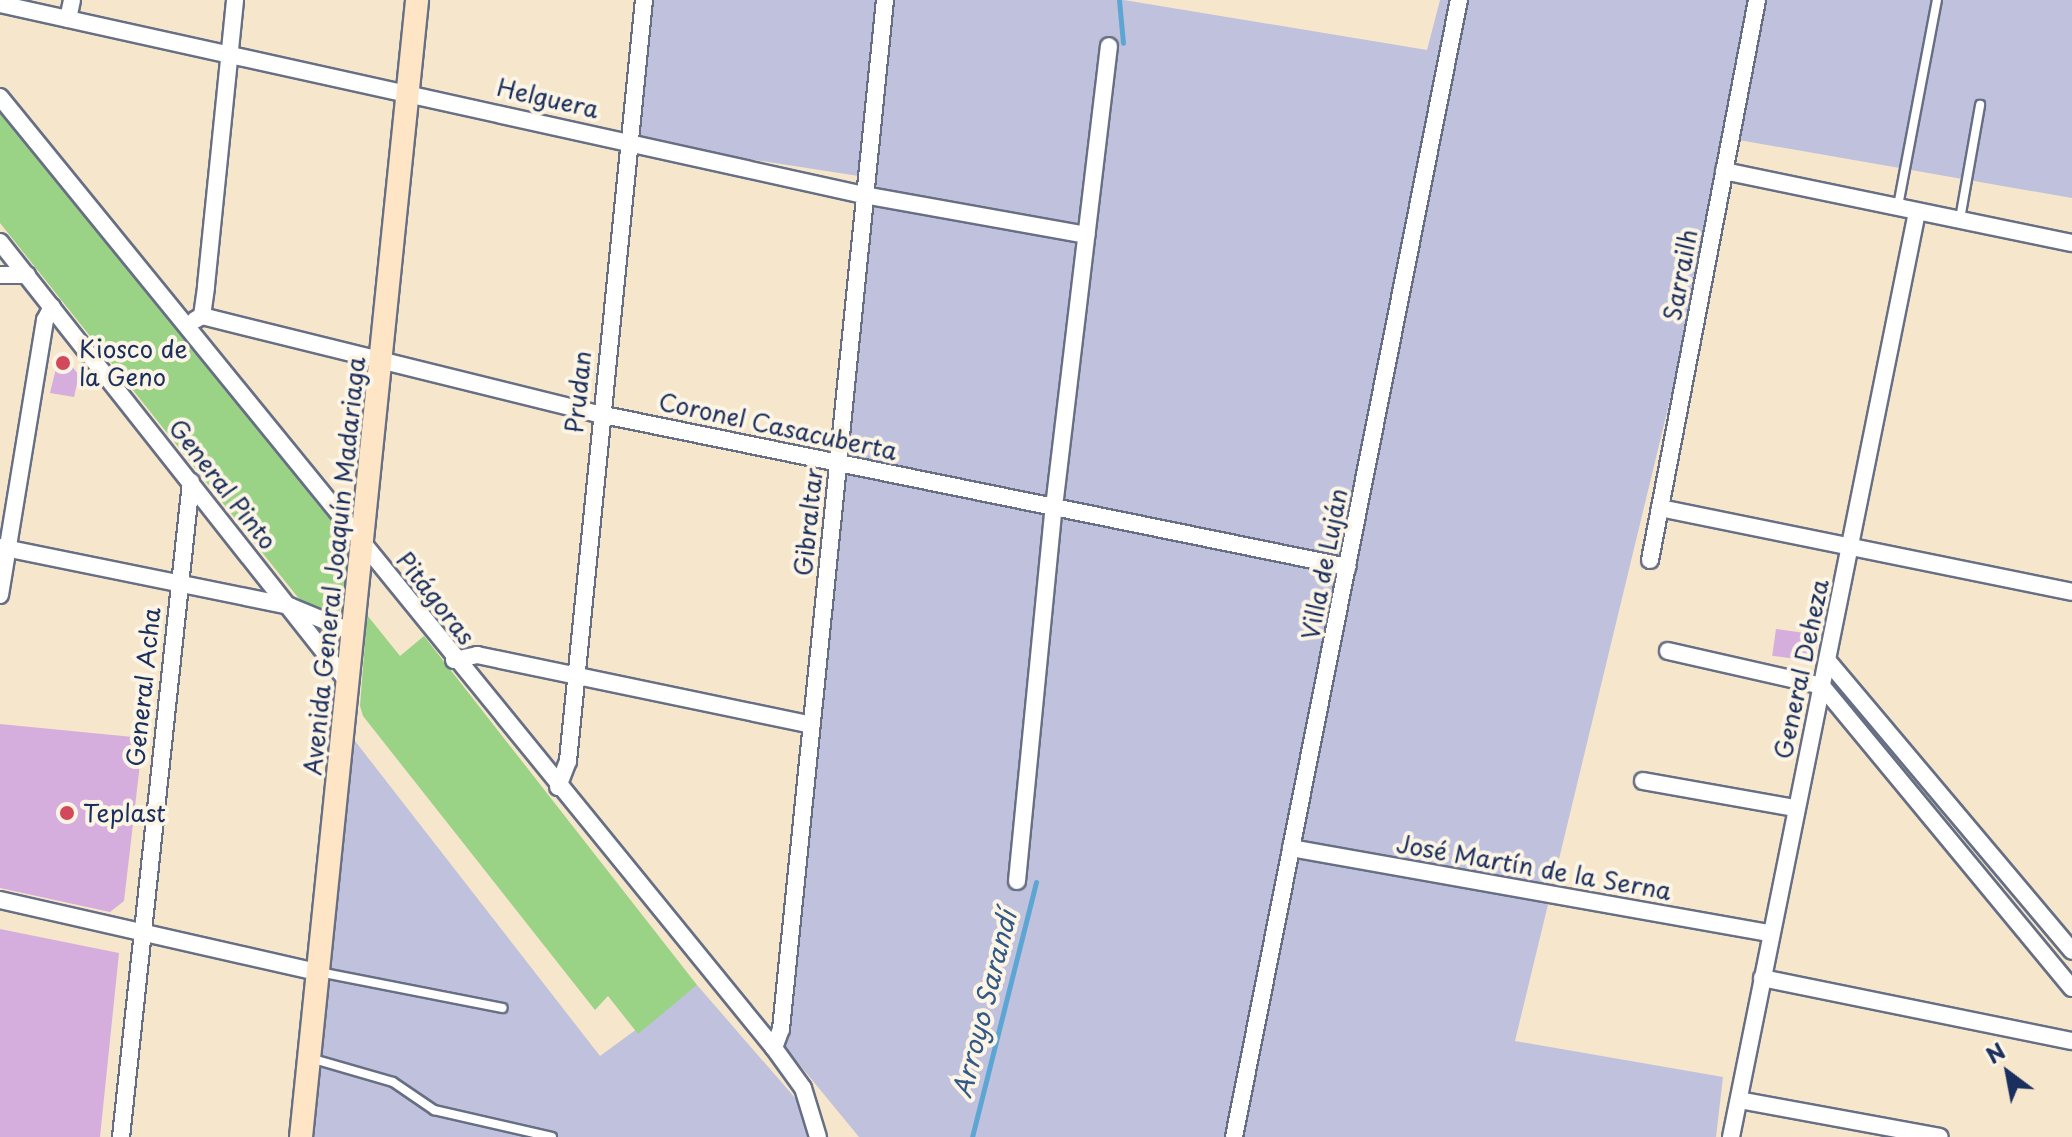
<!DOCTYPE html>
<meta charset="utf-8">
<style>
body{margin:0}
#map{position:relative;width:2072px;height:1137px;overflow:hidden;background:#f5e6cc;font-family:"Playpen Sans",sans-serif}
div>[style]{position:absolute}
.industrial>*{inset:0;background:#c0c2dd}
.green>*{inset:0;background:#9bd386}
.stream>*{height:5px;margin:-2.5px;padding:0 2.5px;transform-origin:2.5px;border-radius:2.5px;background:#5da6d4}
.building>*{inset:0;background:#d5aedd;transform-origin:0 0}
.roads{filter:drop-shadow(2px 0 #676f84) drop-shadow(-2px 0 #676f84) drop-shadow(0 2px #676f84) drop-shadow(0 -2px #676f84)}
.lane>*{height:8px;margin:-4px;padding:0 4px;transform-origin:4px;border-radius:4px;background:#fff}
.street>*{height:16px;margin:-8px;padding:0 8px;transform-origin:8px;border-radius:8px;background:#fff}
.secondary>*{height:22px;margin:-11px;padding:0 11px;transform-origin:11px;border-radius:11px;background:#fde5c5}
.dots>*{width:22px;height:22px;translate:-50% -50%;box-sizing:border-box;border:4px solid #fcf5e5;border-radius:50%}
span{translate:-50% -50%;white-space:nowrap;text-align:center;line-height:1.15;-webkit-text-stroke:8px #fcf5e5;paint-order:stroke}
.street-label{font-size:24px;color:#1b2f5e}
.poi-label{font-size:24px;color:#1b2f5e}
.left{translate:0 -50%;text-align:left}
.water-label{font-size:26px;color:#325987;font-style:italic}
.north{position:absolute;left:1968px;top:1033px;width:80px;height:80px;-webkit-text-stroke:6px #fcf5e5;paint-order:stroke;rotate:328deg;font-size:22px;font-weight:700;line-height:32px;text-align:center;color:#1b2f5e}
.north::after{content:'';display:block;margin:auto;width:28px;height:36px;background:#1b2f5e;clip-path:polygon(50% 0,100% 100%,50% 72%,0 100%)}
</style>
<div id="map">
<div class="industrial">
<i style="clip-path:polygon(647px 0,1124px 0,1427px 50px,1440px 0,2072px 0,2072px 198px,1733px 139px,1515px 1041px,1723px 1077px,1716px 1137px,859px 1137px,771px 1030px,865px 177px,632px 141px)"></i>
<i style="clip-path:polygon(341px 723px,600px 1056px,697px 985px,829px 1137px,290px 1137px)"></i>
</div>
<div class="green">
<i style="clip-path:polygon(0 109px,348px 538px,346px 600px,338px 613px,328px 616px,304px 605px,0 223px)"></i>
<i style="clip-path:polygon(367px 615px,400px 656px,424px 636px,697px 985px,638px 1034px,608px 996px,595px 1010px,363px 716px,360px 706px)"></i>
</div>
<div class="stream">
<i style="left:1119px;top:0;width:43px;rotate:84.7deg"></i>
<i style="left:972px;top:1137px;width:263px;rotate:-75.9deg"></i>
</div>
<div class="building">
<i style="clip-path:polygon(60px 352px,79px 375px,74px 397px,50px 393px)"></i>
<i style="left:1776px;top:629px;width:35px;height:27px;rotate:8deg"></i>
<i style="clip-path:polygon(0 724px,143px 738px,124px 901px,110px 912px,0 888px)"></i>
<i style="clip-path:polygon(0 929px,119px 953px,100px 1137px,0 1137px)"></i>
</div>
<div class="roads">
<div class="lane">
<i style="left:1898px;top:206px;width:210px;rotate:-79.3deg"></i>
<i style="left:1960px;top:219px;width:116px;rotate:-80deg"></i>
<i style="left:319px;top:972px;width:187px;rotate:11.1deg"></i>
<i style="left:310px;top:1058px;width:86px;rotate:16.1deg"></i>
<i style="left:393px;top:1082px;width:50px;rotate:34.3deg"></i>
<i style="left:434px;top:1110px;width:121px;rotate:12.9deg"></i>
</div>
<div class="street">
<i style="left:0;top:4px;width:885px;rotate:12.47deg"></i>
<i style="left:864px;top:195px;width:226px;rotate:10.2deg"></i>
<i style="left:68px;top:19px;width:19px;rotate:-78deg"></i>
<i style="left:0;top:97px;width:1226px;rotate:50.86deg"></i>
<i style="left:774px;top:1048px;width:49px;rotate:54.1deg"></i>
<i style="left:803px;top:1088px;width:51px;rotate:73deg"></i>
<i style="left:1724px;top:171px;width:355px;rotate:11.7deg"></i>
<i style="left:0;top:242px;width:560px;rotate:51.68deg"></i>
<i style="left:0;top:275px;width:27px"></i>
<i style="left:202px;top:316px;width:409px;rotate:13.9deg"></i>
<i style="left:599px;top:414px;width:764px;rotate:11.55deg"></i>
<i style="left:195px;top:320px;width:8px;rotate:-30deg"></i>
<i style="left:202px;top:316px;width:30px;rotate:-82deg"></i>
<i style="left:206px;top:286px;width:287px;rotate:-84.2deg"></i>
<i style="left:1660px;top:508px;width:420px;rotate:11.5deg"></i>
<i style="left:0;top:547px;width:295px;rotate:11.5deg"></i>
<i style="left:289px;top:606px;width:68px;rotate:22.4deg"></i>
<i style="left:1650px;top:560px;width:570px;rotate:-79.18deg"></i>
<i style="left:0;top:595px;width:279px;rotate:-80.7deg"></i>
<i style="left:45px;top:320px;width:15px;rotate:-62deg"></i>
<i style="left:1668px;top:651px;width:158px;rotate:12.8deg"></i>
<i style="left:1822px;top:686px;width:392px;rotate:50.4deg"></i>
<i style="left:454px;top:660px;width:24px;rotate:-12deg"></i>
<i style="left:477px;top:655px;width:342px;rotate:11.8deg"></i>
<i style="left:1827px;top:660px;width:380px;rotate:49.9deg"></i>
<i style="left:1643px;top:781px;width:154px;rotate:10.1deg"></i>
<i style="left:558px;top:787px;width:28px;rotate:-69deg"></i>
<i style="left:568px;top:761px;width:765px;rotate:-84.3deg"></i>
<i style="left:1291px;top:848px;width:485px;rotate:10.1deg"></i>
<i style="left:1017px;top:881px;width:376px;rotate:-84.4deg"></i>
<i style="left:1054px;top:507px;width:464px;rotate:-83.2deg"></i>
<i style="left:0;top:900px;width:326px;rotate:12.8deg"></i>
<i style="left:1762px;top:978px;width:316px;rotate:11.5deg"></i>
<i style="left:774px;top:1048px;width:20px;rotate:-70deg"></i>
<i style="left:781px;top:1029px;width:1034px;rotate:-84.23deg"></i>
<i style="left:1739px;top:1100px;width:204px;rotate:10.4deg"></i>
<i style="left:121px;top:1137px;width:659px;rotate:-83.9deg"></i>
<i style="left:1234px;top:1137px;width:1159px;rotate:-78.81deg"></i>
<i style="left:1731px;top:1137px;width:944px;rotate:-78.63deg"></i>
</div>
<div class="secondary">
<i style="left:301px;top:1137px;width:1143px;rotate:-84.17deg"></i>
</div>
</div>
<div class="dots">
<i style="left:63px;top:363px;background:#d1495b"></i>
<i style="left:67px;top:813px;background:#d1495b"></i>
</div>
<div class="street-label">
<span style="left:548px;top:98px;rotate:13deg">Helguera</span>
<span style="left:1680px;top:275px;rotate:-79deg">Sarrailh</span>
<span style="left:578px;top:392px;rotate:-84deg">Prudan</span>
<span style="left:778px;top:426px;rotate:12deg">Coronel Casacuberta</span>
<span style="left:223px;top:484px;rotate:52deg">General Pinto</span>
<span style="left:808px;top:522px;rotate:-84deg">Gibraltar</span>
<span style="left:1324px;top:564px;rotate:-79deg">Villa de Luján</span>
<span style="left:334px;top:566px;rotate:-84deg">Avenida General Joaquín Madariaga</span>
<span style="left:436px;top:598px;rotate:52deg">Pitágoras</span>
<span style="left:1801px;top:669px;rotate:-78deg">General Deheza</span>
<span style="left:143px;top:687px;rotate:-84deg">General Acha</span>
<span style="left:1534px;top:867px;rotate:10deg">José Martín de la Serna</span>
</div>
<div class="poi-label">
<span class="left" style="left:79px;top:363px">Kiosco de<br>la Geno</span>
<span class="left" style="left:83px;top:813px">Teplast</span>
</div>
<div class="water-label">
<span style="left:984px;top:1004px;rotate:-76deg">Arroyo Sarandí</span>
</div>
<div class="north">N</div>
</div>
